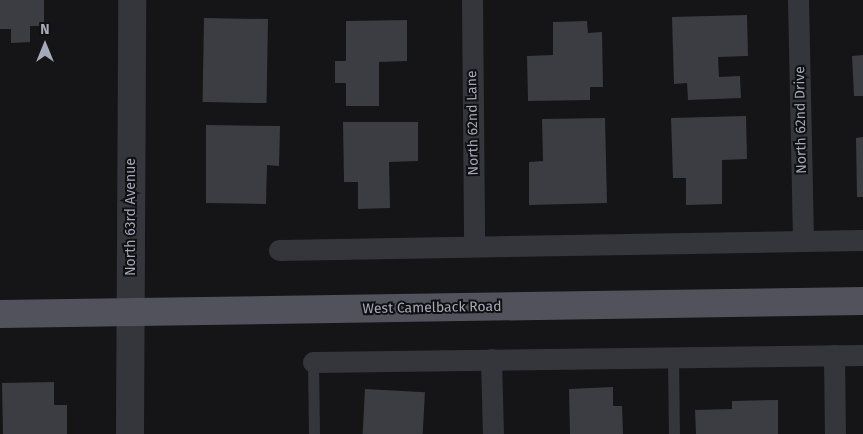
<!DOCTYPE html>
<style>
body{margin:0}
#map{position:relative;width:863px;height:434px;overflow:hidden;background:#151517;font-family:"Fira Sans",sans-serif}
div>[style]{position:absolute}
.building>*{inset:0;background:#3c3d42;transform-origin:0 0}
.service>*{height:11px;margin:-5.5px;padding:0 5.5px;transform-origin:5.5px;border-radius:5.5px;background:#35363c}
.minor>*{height:21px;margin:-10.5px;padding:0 10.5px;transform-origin:10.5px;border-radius:10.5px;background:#35363c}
.tertiary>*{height:28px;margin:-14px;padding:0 14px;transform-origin:14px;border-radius:14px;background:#35363c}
.primary>*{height:28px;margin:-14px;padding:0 14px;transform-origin:14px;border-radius:14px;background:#51525b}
span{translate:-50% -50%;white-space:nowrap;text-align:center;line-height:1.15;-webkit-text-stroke:4px #101012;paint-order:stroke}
.street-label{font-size:14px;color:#a5a9b8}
.north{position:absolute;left:20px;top:20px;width:50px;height:50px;-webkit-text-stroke:4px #101012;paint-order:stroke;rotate:0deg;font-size:14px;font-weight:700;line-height:20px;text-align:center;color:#a5a9b8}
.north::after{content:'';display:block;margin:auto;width:18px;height:22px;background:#a5a9b8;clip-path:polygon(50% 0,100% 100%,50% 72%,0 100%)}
</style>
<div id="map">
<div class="building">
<i style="clip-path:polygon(0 0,44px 0,44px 26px,30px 26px,30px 42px,11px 43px,11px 29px,0 29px)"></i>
<i style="clip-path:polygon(747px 15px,748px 56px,718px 57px,719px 77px,740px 76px,741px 98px,688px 100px,687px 83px,674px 84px,672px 17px)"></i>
<i style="left:204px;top:18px;width:64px;height:84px;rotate:1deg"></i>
<i style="clip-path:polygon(407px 20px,407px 61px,379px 62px,379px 106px,346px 106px,346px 83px,335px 83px,335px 61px,346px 61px,346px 21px)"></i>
<i style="clip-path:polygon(587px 21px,588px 33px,602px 32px,603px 87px,590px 87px,590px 100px,528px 101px,527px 56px,553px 55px,553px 22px)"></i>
<i style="clip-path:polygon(863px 55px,863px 96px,854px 96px,852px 56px)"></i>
<i style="clip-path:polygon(746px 116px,747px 159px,722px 160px,722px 204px,686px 205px,686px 178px,673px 178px,671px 118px)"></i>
<i style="clip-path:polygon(605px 118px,607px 203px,529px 205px,529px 162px,543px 161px,542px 119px)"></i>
<i style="clip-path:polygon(343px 122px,418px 122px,418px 161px,389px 162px,390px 208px,358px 209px,358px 182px,344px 182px)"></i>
<i style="clip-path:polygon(206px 125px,280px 126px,279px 166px,267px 165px,266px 204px,206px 203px)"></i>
<i style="clip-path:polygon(863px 137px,863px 197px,857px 197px,856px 138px)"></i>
<i style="clip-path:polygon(54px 382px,54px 405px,67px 405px,67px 434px,3px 434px,2px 383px)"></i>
<i style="clip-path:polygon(613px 387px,613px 406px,622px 406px,623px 434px,570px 434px,569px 389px)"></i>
<i style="left:365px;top:389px;width:60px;height:45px;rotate:3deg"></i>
<i style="clip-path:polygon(778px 400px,778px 434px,696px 434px,695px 410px,732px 409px,732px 401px)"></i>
</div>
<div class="service">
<i style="left:673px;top:357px;width:77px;rotate:89.3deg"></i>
<i style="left:313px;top:362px;width:72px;rotate:89.2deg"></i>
</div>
<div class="minor">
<i style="left:472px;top:0;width:246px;rotate:89.5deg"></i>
<i style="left:798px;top:0;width:241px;rotate:88.8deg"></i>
<i style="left:279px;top:250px;width:584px;rotate:-0.98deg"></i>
<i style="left:834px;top:355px;width:79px;rotate:89.3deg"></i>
<i style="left:491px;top:359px;width:75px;rotate:88.5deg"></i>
<i style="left:313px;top:362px;width:550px;rotate:-0.73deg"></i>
</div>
<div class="tertiary">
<i style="left:130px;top:434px;width:434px;rotate:-89.7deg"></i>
</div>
<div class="primary">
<i style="left:0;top:314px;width:863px;rotate:-0.86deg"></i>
</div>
<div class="street-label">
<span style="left:801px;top:120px;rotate:-91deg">North 62nd Drive</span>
<span style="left:473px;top:123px;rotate:-91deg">North 62nd Lane</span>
<span style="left:131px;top:217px;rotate:-90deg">North 63rd Avenue</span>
<span style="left:432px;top:308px;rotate:-1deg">West Camelback Road</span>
</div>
<div class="north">N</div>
</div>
